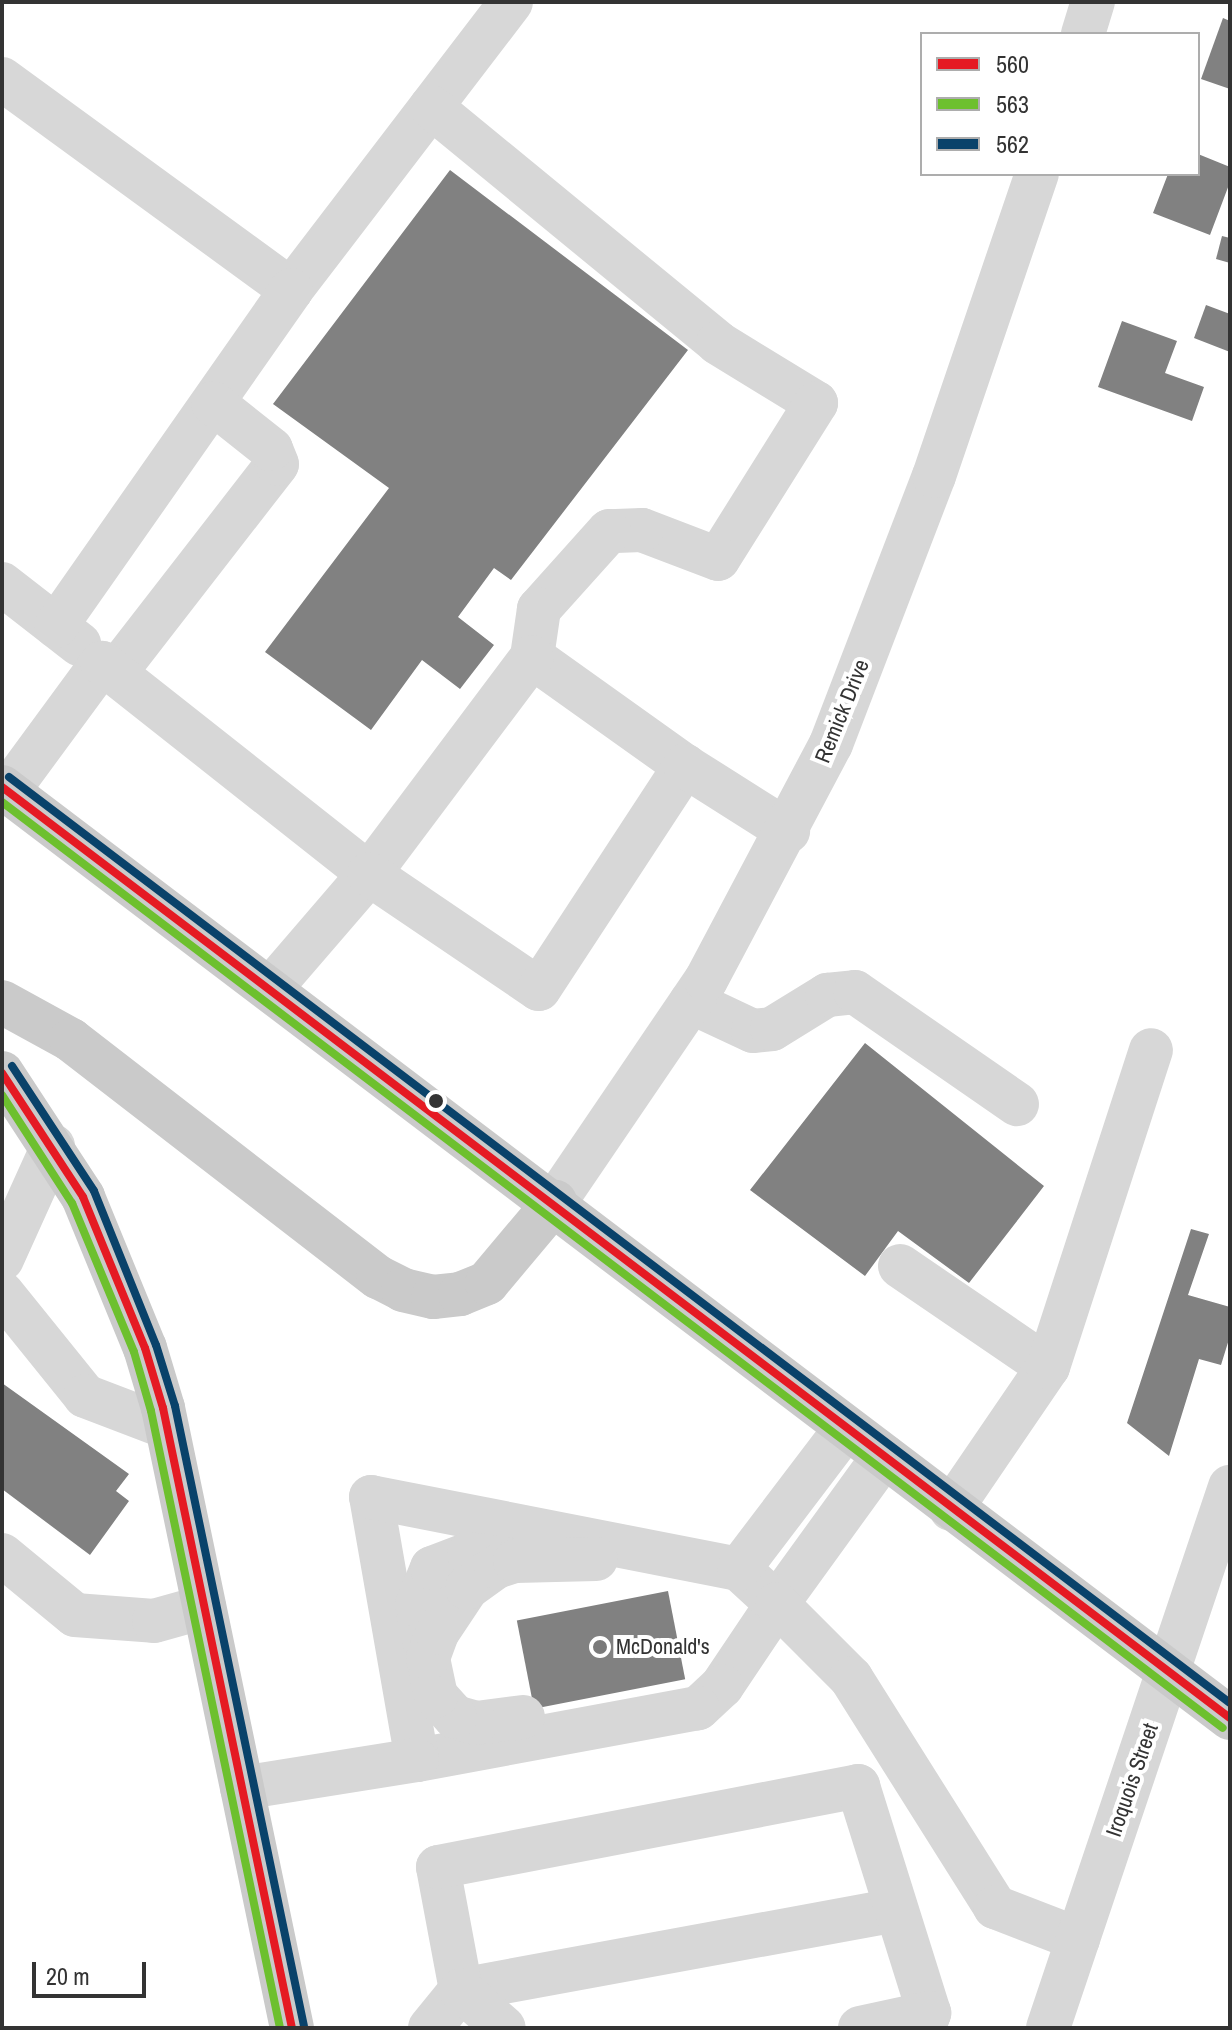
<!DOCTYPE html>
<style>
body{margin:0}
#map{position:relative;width:1232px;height:2030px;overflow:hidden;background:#fff;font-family:"Archivo Narrow",sans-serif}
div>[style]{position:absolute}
.building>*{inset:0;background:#818181;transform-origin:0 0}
.minor>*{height:44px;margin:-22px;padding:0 22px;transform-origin:22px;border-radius:22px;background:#d7d7d7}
.major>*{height:44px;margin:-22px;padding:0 22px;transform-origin:22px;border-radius:22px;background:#cacaca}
.bus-1>*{height:8px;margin:-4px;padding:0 4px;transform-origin:4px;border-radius:4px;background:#e51a23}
.bus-2>*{height:8px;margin:-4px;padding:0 4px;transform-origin:4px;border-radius:4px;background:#6dc02e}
.bus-3>*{height:8px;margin:-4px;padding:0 4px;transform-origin:4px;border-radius:4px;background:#09426a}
.dots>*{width:22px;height:22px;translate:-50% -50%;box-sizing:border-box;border:4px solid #fff;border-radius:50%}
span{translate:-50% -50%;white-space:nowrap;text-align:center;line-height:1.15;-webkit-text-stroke:8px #fff;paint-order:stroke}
.street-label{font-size:22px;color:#333}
.poi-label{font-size:22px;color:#333}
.left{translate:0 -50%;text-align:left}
.frame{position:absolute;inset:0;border:4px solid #333;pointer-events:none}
.legend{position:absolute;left:920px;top:32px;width:280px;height:144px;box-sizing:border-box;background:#fff;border:2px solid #adadad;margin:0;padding:10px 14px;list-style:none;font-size:24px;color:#333}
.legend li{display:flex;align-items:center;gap:16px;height:40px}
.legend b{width:40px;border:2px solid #adadad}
.scale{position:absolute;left:32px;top:1962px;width:114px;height:36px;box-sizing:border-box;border:4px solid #333;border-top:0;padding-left:10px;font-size:24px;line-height:28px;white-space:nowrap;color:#333;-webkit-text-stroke:6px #fff;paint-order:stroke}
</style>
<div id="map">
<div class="building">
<i style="clip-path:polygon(1223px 18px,1230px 21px,1230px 89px,1201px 79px)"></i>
<i style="clip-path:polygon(1198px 154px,1230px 167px,1230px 182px,1210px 235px,1153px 213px,1168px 174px,1198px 174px)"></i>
<i style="clip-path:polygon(450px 170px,688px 350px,511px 580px,494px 568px,458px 617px,494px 645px,460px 689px,422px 660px,371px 730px,265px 652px,389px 488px,273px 404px)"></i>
<i style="clip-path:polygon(1222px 236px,1230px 238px,1230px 263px,1216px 259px)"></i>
<i style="clip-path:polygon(1206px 305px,1230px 314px,1230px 352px,1194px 338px)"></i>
<i style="clip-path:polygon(1122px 321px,1177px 341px,1165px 373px,1204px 387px,1192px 421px,1098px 387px)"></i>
<i style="clip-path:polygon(865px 1043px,1044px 1186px,969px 1283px,898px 1231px,865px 1276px,750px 1190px)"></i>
<i style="clip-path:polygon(1191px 1229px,1209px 1234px,1188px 1295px,1230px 1307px,1230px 1336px,1221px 1365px,1199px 1359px,1169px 1456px,1127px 1423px)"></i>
<i style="clip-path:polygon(2px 1383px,129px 1474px,116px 1491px,129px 1501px,90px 1555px,2px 1489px)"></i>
<i style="left:668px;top:1591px;width:90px;height:154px;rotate:79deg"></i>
</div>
<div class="minor">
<i style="left:1083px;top:34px;width:34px;rotate:-73deg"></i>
<i style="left:2px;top:79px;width:358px;rotate:36.1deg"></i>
<i style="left:291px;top:290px;width:362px;rotate:-52.6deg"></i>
<i style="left:431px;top:107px;width:372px;rotate:39.4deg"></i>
<i style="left:718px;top:343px;width:115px;rotate:31.5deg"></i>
<i style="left:816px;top:403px;width:184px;rotate:122.1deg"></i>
<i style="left:718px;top:559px;width:81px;rotate:-159.1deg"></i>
<i style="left:642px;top:530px;width:33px;rotate:178deg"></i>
<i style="left:609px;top:531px;width:105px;rotate:131.9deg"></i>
<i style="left:539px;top:609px;width:49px;rotate:98.3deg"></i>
<i style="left:532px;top:657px;width:188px;rotate:35.5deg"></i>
<i style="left:2px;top:584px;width:98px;rotate:37.9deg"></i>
<i style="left:56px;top:626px;width:410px;rotate:-55deg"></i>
<i style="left:115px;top:673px;width:264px;rotate:-52.2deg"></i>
<i style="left:277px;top:464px;width:16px;rotate:-112deg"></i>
<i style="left:271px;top:449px;width:74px;rotate:-141.6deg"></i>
<i style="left:8px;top:791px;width:159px;rotate:-53.7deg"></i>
<i style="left:102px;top:663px;width:340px;rotate:38.3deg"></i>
<i style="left:369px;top:874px;width:271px;rotate:-53.1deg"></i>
<i style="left:271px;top:988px;width:150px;rotate:-49.3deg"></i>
<i style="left:369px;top:874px;width:205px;rotate:34.1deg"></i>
<i style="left:539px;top:989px;width:267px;rotate:-56.8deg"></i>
<i style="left:685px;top:766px;width:122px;rotate:32.3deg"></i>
<i style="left:691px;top:1002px;width:68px;rotate:25.1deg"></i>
<i style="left:753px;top:1031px;width:19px;rotate:-6deg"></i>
<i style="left:772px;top:1029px;width:65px;rotate:-31.7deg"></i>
<i style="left:827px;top:995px;width:28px;rotate:-6deg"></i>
<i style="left:855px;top:992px;width:197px;rotate:34.7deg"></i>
<i style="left:555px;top:1202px;width:268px;rotate:-55.8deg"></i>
<i style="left:706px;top:980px;width:267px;rotate:-62.1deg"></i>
<i style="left:831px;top:744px;width:287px;rotate:-69deg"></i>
<i style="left:934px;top:476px;width:319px;rotate:-71.2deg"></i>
<i style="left:2px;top:1259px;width:124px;rotate:-65.7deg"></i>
<i style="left:900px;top:1266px;width:179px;rotate:34.3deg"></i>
<i style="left:2px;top:1293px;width:132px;rotate:51.1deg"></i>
<i style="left:85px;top:1396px;width:87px;rotate:20.9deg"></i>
<i style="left:884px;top:1456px;width:183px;rotate:125.9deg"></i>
<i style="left:777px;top:1604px;width:99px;rotate:123.9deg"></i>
<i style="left:722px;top:1686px;width:33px;rotate:137deg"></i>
<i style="left:698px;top:1708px;width:286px;rotate:169.5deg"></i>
<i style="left:417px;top:1760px;width:267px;rotate:-99.9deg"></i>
<i style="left:371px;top:1497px;width:375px;rotate:11.1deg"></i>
<i style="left:739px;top:1569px;width:52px;rotate:42.6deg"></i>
<i style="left:777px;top:1604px;width:105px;rotate:45deg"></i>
<i style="left:851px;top:1678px;width:271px;rotate:57.8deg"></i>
<i style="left:995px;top:1907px;width:89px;rotate:21.1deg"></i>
<i style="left:951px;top:1509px;width:172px;rotate:-55.7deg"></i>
<i style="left:1048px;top:1367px;width:333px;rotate:-72deg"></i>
<i style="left:2px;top:1555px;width:94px;rotate:39.4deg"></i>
<i style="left:75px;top:1615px;width:79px;rotate:4.3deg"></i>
<i style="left:154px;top:1621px;width:52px;rotate:-15.6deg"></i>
<i style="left:739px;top:1569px;width:177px;rotate:-52.8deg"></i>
<i style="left:427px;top:1655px;width:51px;rotate:-101.3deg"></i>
<i style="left:417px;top:1605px;width:40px;rotate:-68deg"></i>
<i style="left:432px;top:1568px;width:40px;rotate:-21deg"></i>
<i style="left:469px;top:1554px;width:43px;rotate:7.9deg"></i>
<i style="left:523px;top:1717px;width:47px;rotate:172.7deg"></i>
<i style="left:476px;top:1723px;width:22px;rotate:-164deg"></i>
<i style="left:455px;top:1717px;width:28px;rotate:-132deg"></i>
<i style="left:436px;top:1696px;width:39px;rotate:-102deg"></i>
<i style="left:428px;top:1658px;width:27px;rotate:-70deg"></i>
<i style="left:437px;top:1633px;width:54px;rotate:-56.3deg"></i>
<i style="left:467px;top:1588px;width:36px;rotate:-36deg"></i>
<i style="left:496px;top:1567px;width:20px;rotate:-18deg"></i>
<i style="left:515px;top:1561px;width:81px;rotate:-1.4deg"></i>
<i style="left:242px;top:1788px;width:177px;rotate:-9.1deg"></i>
<i style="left:896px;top:1910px;width:442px;rotate:169.6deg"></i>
<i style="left:461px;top:1990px;width:125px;rotate:-100.6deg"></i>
<i style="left:438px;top:1867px;width:428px;rotate:-10.9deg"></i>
<i style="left:858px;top:1786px;width:238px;rotate:72.6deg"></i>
<i style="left:929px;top:2013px;width:16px;rotate:108deg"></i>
<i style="left:430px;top:2028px;width:49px;rotate:-50.8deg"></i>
<i style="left:461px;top:1990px;width:57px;rotate:41.5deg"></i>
<i style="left:860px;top:2028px;width:71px;rotate:-12.3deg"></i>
<i style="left:1048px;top:2028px;width:571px;rotate:-71.41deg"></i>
</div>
<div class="major">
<i style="left:2px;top:787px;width:1541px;rotate:37.17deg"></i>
<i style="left:2px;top:1002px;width:79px;rotate:28.8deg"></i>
<i style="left:71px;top:1040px;width:388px;rotate:37.7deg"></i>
<i style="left:378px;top:1277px;width:28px;rotate:27deg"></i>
<i style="left:403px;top:1290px;width:31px;rotate:13deg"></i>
<i style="left:433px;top:1297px;width:27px;rotate:-6deg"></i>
<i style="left:460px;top:1294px;width:29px;rotate:-22deg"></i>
<i style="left:487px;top:1283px;width:106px;rotate:-50deg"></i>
<i style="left:2px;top:1073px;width:148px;rotate:56.8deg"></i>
<i style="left:83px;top:1197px;width:163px;rotate:67.7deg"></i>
<i style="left:145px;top:1348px;width:63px;rotate:73.3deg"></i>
<i style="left:163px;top:1408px;width:633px;rotate:78.25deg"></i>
</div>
<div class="bus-1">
<i style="left:2px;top:787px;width:1541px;rotate:37.17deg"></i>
<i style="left:2px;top:1073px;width:148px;rotate:56.8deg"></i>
<i style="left:83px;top:1197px;width:163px;rotate:67.7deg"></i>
<i style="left:145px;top:1348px;width:63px;rotate:73.3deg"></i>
<i style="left:163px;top:1408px;width:633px;rotate:78.25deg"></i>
</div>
<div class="bus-2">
<i style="left:2px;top:802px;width:1532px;rotate:37.18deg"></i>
<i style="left:2px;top:1095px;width:129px;rotate:57.1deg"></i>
<i style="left:72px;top:1203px;width:161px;rotate:67.4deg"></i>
<i style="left:134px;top:1352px;width:61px;rotate:73.9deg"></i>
<i style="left:151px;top:1411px;width:630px;rotate:78.19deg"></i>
</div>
<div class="bus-3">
<i style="left:9px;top:777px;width:1532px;rotate:37.18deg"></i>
<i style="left:12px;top:1066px;width:149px;rotate:56.7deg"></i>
<i style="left:94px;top:1191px;width:166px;rotate:68.1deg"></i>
<i style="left:156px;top:1345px;width:64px;rotate:72.7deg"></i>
<i style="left:175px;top:1406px;width:633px;rotate:78.25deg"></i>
</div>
<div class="dots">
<i style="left:436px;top:1101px;background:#333"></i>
<i style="left:600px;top:1647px;background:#7a7a7a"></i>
</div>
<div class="street-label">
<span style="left:842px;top:711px;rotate:-68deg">Remick Drive</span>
<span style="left:1132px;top:1780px;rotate:-71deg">Iroquois Street</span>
</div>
<div class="poi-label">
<span class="left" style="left:616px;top:1647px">McDonald's</span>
</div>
<div class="frame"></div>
<ul class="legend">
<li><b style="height:10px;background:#e51a23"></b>560</li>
<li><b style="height:10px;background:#6dc02e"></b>563</li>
<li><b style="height:10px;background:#09426a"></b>562</li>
</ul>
<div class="scale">20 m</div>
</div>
